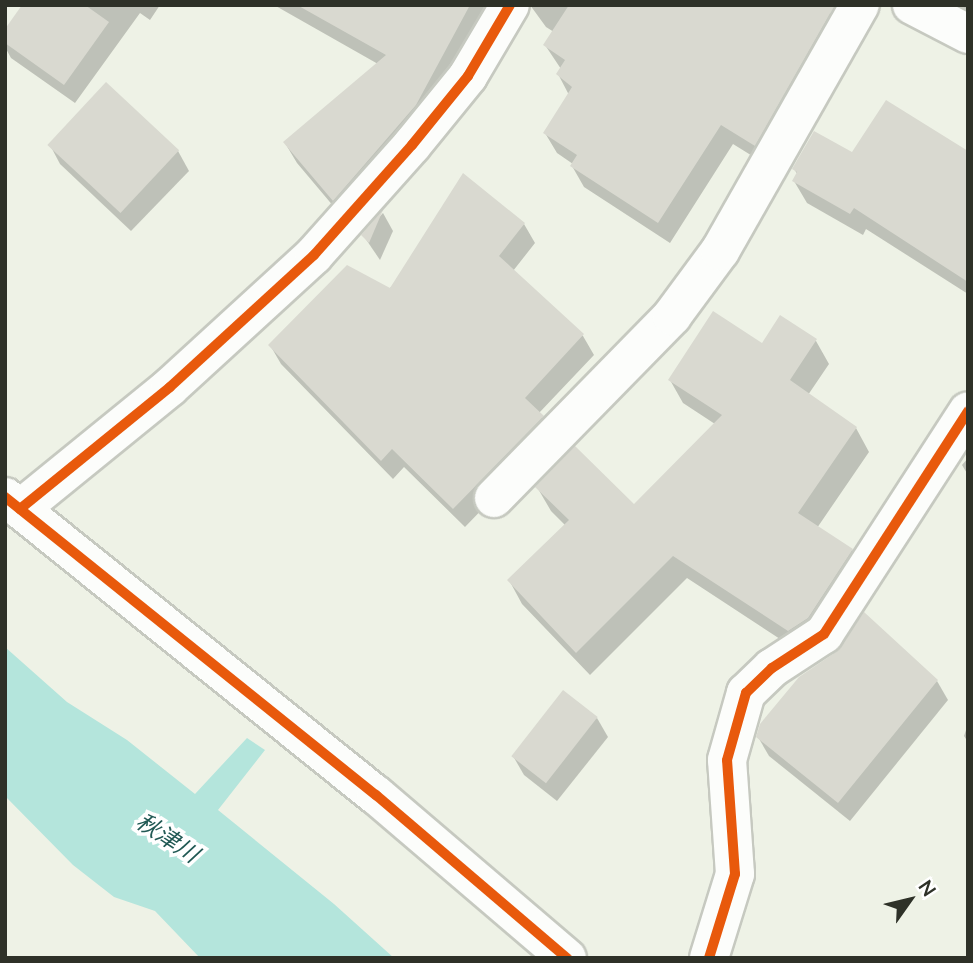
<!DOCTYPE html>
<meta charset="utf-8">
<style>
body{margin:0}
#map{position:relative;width:973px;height:963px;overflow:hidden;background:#eef2e6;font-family:Lato,"Noto Sans JP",sans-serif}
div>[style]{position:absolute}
.water>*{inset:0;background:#b4e5dc}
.shadow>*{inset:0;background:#0003}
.building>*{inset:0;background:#d9d9d0;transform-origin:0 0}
.roads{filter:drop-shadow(2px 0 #c6c9c0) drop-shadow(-2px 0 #c6c9c0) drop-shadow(0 2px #c6c9c0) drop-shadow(0 -2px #c6c9c0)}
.street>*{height:38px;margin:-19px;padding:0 19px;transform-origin:19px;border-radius:19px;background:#fcfdfb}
.cycleway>*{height:10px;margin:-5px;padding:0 5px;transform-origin:5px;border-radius:5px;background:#e8590c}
span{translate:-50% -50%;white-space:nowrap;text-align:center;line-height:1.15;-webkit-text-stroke:7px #fff;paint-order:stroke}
.water-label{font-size:23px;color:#215954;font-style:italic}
.frame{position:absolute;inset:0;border:7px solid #2e3128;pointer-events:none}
.north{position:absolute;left:875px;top:865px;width:70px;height:70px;-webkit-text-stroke:5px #fff;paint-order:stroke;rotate:56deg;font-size:19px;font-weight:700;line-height:28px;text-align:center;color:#2e3128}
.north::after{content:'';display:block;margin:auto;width:24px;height:32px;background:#2e3128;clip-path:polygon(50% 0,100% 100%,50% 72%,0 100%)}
</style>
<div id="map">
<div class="water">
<i style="clip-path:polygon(5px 647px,67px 702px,127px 740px,195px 794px,247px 738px,265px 750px,218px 810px,334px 904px,394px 958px,200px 958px,155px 911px,114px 897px,73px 865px,5px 796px)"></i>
</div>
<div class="shadow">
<i style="clip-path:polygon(24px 5px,160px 5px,150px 20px,140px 13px,75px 103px,11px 58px,5px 47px,5px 32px)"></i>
<i style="clip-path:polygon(274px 5px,495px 5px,345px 220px,297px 163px,285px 143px,378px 64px)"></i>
<i style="clip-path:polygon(530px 5px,817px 5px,830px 13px,842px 33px,767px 165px,733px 144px,670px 243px,584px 187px,572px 166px,573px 164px,557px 153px,545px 133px,569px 95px,558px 74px,561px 69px,545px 45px,554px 32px,546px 27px)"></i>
<i style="clip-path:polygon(928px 5px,968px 5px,968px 24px)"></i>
<i style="clip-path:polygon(107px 85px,178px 151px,189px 171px,131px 231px,60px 164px,50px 145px)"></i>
<i style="clip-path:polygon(968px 153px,968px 294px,866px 229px,863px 235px,807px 203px,794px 181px,798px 175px,794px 169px,853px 155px)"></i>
<i style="clip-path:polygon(383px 213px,393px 231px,380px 260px,363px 235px)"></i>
<i style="clip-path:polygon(524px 224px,535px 243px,513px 271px,583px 336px,594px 355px,539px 413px,553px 436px,465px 527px,404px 467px,393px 479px,281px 364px,270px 345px)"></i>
<i style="clip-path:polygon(816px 341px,829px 364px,808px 395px,856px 428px,869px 452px,817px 528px,852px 550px,865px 574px,803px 654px,687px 578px,590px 675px,522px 604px,509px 580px,566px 526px,551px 511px,537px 487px,634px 507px,715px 424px,683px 403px,670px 380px,762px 346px)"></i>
<i style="clip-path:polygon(968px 458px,968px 475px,962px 465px)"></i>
<i style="clip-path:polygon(937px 681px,948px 700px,850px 821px,769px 756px,758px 737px)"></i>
<i style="clip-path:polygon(597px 718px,608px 737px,557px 801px,524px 775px,513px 756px)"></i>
<i style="clip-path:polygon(968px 724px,968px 742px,964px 736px)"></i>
</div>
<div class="building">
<i style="clip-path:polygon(22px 5px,85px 5px,109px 22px,64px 85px,5px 43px,5px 29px)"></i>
<i style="clip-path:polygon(297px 5px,470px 5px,416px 105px,333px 201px,283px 142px,386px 55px)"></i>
<i style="clip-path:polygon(569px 5px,835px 5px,755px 146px,721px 125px,658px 223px,570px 166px,577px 155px,543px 133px,572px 87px,556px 74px,565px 60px,543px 45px)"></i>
<i style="left:106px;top:82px;width:100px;height:86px;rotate:43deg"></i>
<i style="clip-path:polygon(886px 100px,968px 151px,968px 282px,854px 208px,850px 214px,792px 181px,797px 172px,792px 169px,814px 131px,852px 152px)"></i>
<i style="clip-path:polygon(463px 173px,525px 223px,499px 256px,584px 334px,525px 398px,544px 416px,453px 509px,392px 449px,381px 461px,268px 345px,347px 265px,390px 288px)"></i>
<i style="clip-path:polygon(383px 210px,369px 243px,361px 235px)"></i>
<i style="clip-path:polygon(713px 311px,762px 343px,780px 315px,817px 339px,790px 380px,857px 427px,798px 513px,853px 549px,808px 618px,788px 631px,673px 556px,576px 653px,507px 580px,569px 520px,535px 487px,575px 446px,634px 504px,722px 415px,668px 380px)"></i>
<i style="clip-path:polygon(864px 612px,938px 680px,838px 803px,756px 737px,760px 724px,799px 677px,836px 652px)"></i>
<i style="left:563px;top:690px;width:44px;height:84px;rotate:38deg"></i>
</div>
<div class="roads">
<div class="street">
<i style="left:912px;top:5px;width:63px;rotate:27.4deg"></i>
<i style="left:5px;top:497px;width:476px;rotate:38.8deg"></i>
<i style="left:376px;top:795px;width:251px;rotate:40.5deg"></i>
<i style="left:494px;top:498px;width:255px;rotate:-45.6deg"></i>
<i style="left:672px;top:316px;width:81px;rotate:-53.6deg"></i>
<i style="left:720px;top:251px;width:283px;rotate:-60.4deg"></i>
<i style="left:20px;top:509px;width:193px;rotate:-39.1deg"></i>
<i style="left:170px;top:387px;width:195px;rotate:-42.5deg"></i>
<i style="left:314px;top:255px;width:147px;rotate:-48.3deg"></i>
<i style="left:412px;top:145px;width:89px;rotate:-50.9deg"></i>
<i style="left:468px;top:76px;width:82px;rotate:-59.4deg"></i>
<i style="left:709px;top:958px;width:88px;rotate:-72.8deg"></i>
<i style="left:735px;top:874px;width:114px;rotate:-94deg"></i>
<i style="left:727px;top:760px;width:70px;rotate:-74.2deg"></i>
<i style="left:746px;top:693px;width:36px;rotate:-44deg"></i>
<i style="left:772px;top:668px;width:62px;rotate:-33.2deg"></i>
<i style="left:824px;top:634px;width:265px;rotate:-57.1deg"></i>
</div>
</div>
<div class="cycleway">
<i style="left:5px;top:497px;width:476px;rotate:38.8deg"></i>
<i style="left:376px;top:795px;width:251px;rotate:40.5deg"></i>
<i style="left:20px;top:509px;width:193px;rotate:-39.1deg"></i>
<i style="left:170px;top:387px;width:195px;rotate:-42.5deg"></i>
<i style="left:314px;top:255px;width:147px;rotate:-48.3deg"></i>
<i style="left:412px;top:145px;width:89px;rotate:-50.9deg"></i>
<i style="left:468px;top:76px;width:82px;rotate:-59.4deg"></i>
<i style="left:709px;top:958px;width:88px;rotate:-72.8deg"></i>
<i style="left:735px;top:874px;width:114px;rotate:-94deg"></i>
<i style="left:727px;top:760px;width:70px;rotate:-74.2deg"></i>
<i style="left:746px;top:693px;width:36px;rotate:-44deg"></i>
<i style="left:772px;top:668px;width:62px;rotate:-33.2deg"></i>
<i style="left:824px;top:634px;width:265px;rotate:-57.1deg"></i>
</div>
<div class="water-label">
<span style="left:168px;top:837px;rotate:33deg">秋津川</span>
</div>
<div class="frame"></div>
<div class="north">N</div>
</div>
